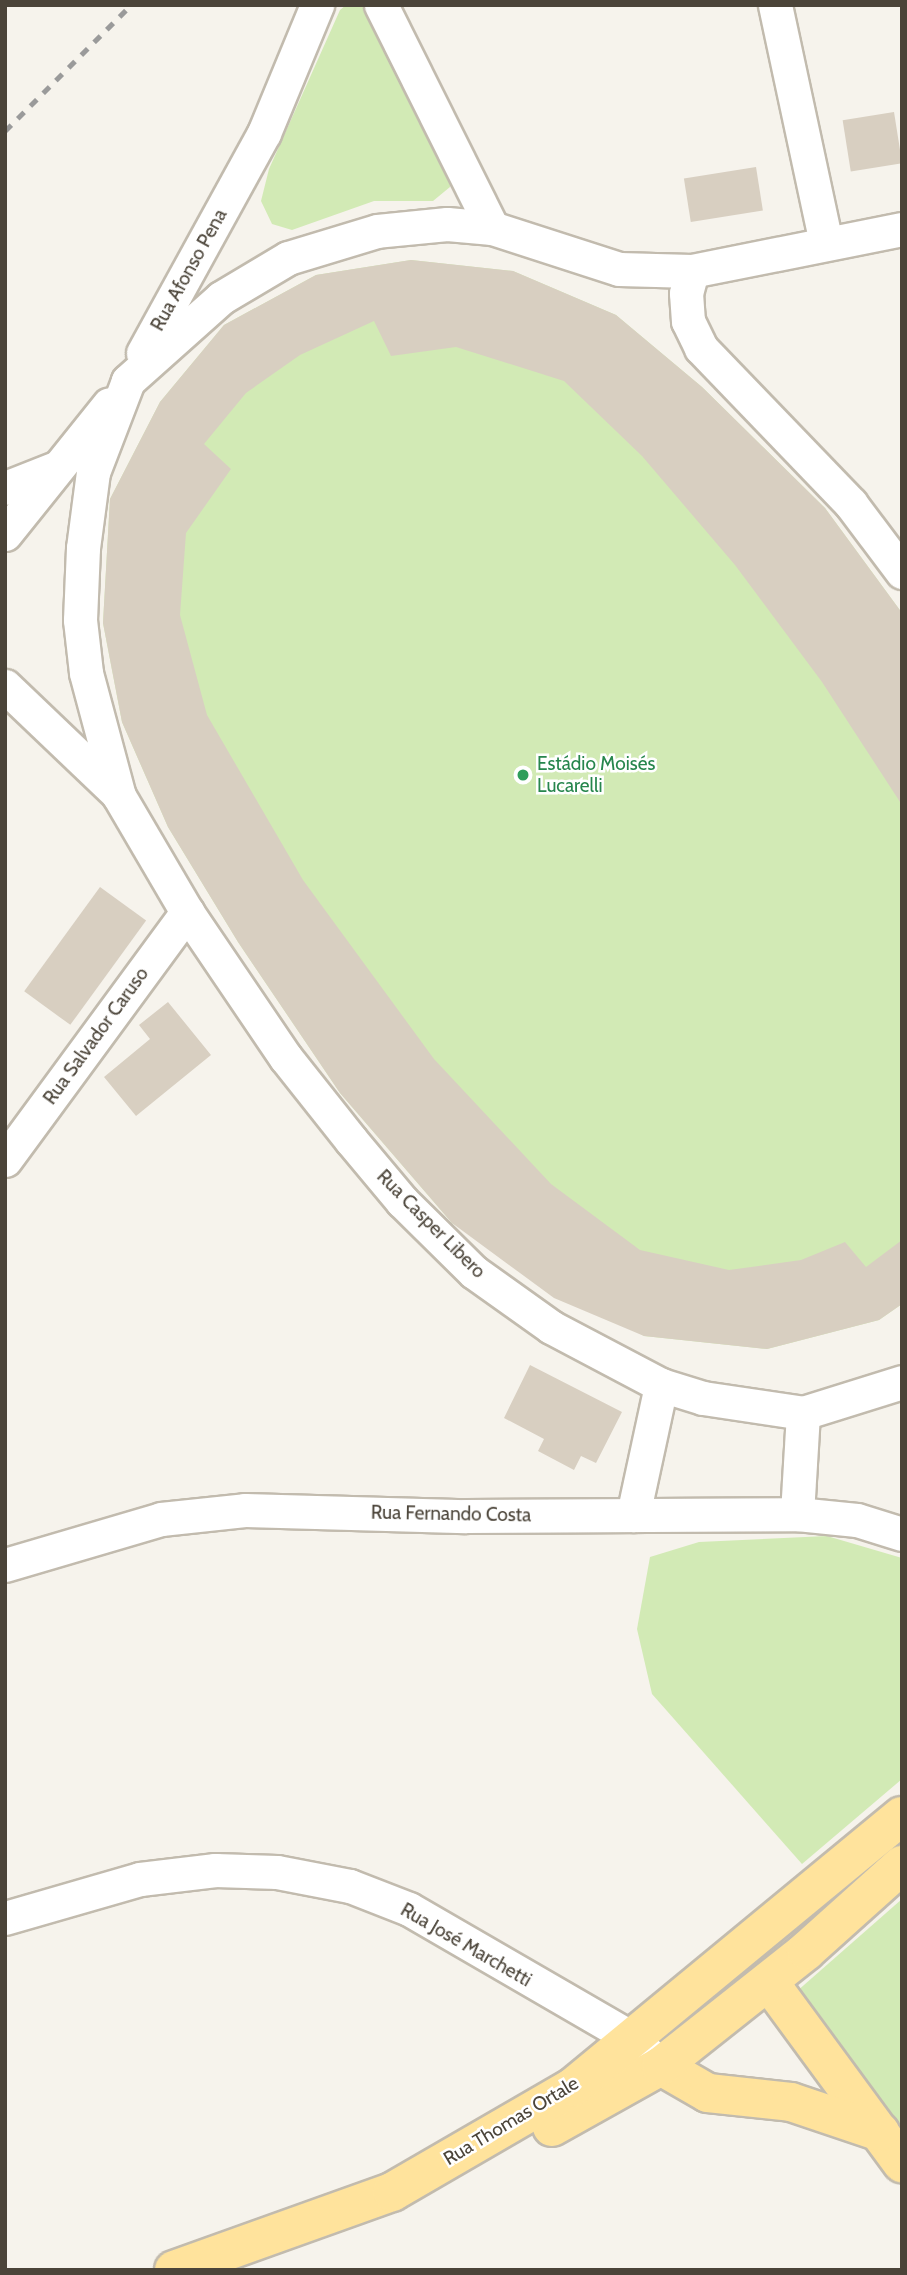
<!DOCTYPE html>
<meta charset="utf-8">
<style>
body{margin:0}
#map{position:relative;width:907px;height:2275px;overflow:hidden;background:#f6f3ec;font-family:Cabin,sans-serif}
div>[style]{position:absolute}
.green>*{inset:0;background:#d2eab5}
.building>*{inset:0;background:#d8cfc1;transform-origin:0 0}
.roads{filter:drop-shadow(2px 0 #c2bbae) drop-shadow(-2px 0 #c2bbae) drop-shadow(0 2px #c2bbae) drop-shadow(0 -2px #c2bbae)}
.minor>*{height:33px;margin:-16.5px;padding:0 16.5px;transform-origin:16.5px;border-radius:16.5px;background:#fff}
.major>*{height:38px;margin:-19px;padding:0 19px;transform-origin:19px;border-radius:19px;background:#ffe39c}
.rail>*{height:5px;margin-top:-2.5px;transform-origin:0;background:repeating-linear-gradient(90deg,#9a9a9a 0 9px,transparent 0 18px)}
.dots>*{width:19px;height:19px;translate:-50% -50%;box-sizing:border-box;border:4px solid #fff;border-radius:50%}
span{translate:-50% -50%;white-space:nowrap;text-align:center;line-height:1.15;-webkit-text-stroke:5px #fff;paint-order:stroke}
.street-label{font-size:19px;color:#4b4439}
.leisure-label{font-size:19px;color:#27864d}
.left{translate:0 -50%;text-align:left}
.frame{position:absolute;inset:0;border:7px solid #4b4439;pointer-events:none}
</style>
<div id="map">
<div class="green">
<i style="clip-path:polygon(346px 5px,371px 5px,454px 166px,450px 187px,433px 201px,374px 201px,292px 230px,272px 224px,261px 201px,269px 169px,340px 10px)"></i>
<i style="clip-path:polygon(411px 260px,513px 271px,616px 315px,702px 387px,825px 508px,902px 613px,902px 1304px,879px 1320px,767px 1349px,644px 1336px,452px 1223px,340px 1093px,238px 942px,168px 827px,122px 722px,103px 623px,110px 499px,160px 402px,224px 325px,316px 275px)"></i>
<i style="clip-path:polygon(827px 1536px,902px 1558px,902px 1779px,802px 1864px,652px 1694px,637px 1629px,650px 1557px,699px 1542px)"></i>
<i style="clip-path:polygon(902px 1899px,902px 2142px,796px 1992px)"></i>
</div>
<div class="building">
<i style="left:894px;top:112px;width:52px;height:52px;rotate:81deg"></i>
<i style="left:756px;top:167px;width:44px;height:73px;rotate:81deg"></i>
<i style="clip-path:polygon(411px 260px,513px 271px,616px 315px,702px 387px,825px 508px,902px 613px,902px 805px,822px 682px,735px 565px,642px 456px,564px 381px,456px 347px,391px 356px,374px 321px,300px 355px,246px 393px,204px 444px,231px 469px,186px 533px,180px 615px,207px 715px,303px 880px,434px 1059px,551px 1184px,640px 1250px,729px 1270px,801px 1260px,845px 1242px,866px 1267px,902px 1240px,902px 1304px,879px 1320px,767px 1349px,644px 1336px,554px 1298px,452px 1223px,340px 1093px,238px 942px,168px 827px,122px 722px,103px 623px,110px 499px,160px 402px,224px 325px,316px 275px)"></i>
<i style="left:100px;top:887px;width:57px;height:129px;rotate:36deg"></i>
<i style="clip-path:polygon(168px 1002px,211px 1055px,136px 1116px,104px 1077px,150px 1039px,139px 1025px)"></i>
<i style="clip-path:polygon(530px 1365px,622px 1412px,596px 1463px,581px 1456px,574px 1470px,538px 1451px,544px 1439px,504px 1418px)"></i>
</div>
<div class="roads">
<div class="minor">
<i style="left:381px;top:5px;width:249px;rotate:63.5deg"></i>
<i style="left:775px;top:5px;width:243px;rotate:77.9deg"></i>
<i style="left:902px;top:229px;width:214px;rotate:168.7deg"></i>
<i style="left:692px;top:271px;width:73px;rotate:-178.4deg"></i>
<i style="left:619px;top:269px;width:133px;rotate:-162.1deg"></i>
<i style="left:492px;top:228px;width:45px;rotate:-174.9deg"></i>
<i style="left:447px;top:224px;width:70px;rotate:174.3deg"></i>
<i style="left:377px;top:231px;width:93px;rotate:163.1deg"></i>
<i style="left:288px;top:258px;width:78px;rotate:149.2deg"></i>
<i style="left:221px;top:298px;width:125px;rotate:138.3deg"></i>
<i style="left:128px;top:381px;width:97px;rotate:111deg"></i>
<i style="left:93px;top:472px;width:77px;rotate:97.5deg"></i>
<i style="left:83px;top:548px;width:72px;rotate:92.4deg"></i>
<i style="left:80px;top:620px;width:53px;rotate:83.5deg"></i>
<i style="left:86px;top:673px;width:127px;rotate:75deg"></i>
<i style="left:119px;top:796px;width:134px;rotate:59.6deg"></i>
<i style="left:187px;top:912px;width:176px;rotate:55.9deg"></i>
<i style="left:286px;top:1058px;width:105px;rotate:51.6deg"></i>
<i style="left:351px;top:1140px;width:80px;rotate:50.1deg"></i>
<i style="left:402px;top:1201px;width:101px;rotate:44.6deg"></i>
<i style="left:474px;top:1272px;width:95px;rotate:35.5deg"></i>
<i style="left:551px;top:1327px;width:124px;rotate:27.8deg"></i>
<i style="left:661px;top:1385px;width:44px;rotate:17.2deg"></i>
<i style="left:703px;top:1398px;width:101px;rotate:8.5deg"></i>
<i style="left:803px;top:1413px;width:104px;rotate:-17.4deg"></i>
<i style="left:692px;top:271px;width:23px;rotate:105deg"></i>
<i style="left:686px;top:293px;width:28px;rotate:86deg"></i>
<i style="left:688px;top:321px;width:30px;rotate:64deg"></i>
<i style="left:701px;top:348px;width:216px;rotate:46.1deg"></i>
<i style="left:851px;top:504px;width:85px;rotate:53.1deg"></i>
<i style="left:143px;top:353px;width:251px;rotate:-61.2deg"></i>
<i style="left:264px;top:133px;width:139px;rotate:-67.5deg"></i>
<i style="left:5px;top:488px;width:55px;rotate:-21.4deg"></i>
<i style="left:5px;top:534px;width:166px;rotate:-51.3deg"></i>
<i style="left:5px;top:686px;width:156px;rotate:43.7deg"></i>
<i style="left:5px;top:1160px;width:308px;rotate:-53.7deg"></i>
<i style="left:797px;top:1514px;width:101px;rotate:-86.6deg"></i>
<i style="left:633px;top:1515px;width:133px;rotate:-77.8deg"></i>
<i style="left:5px;top:1565px;width:163px;rotate:-16.4deg"></i>
<i style="left:161px;top:1519px;width:84px;rotate:-6.1deg"></i>
<i style="left:245px;top:1510px;width:221px;rotate:1.6deg"></i>
<i style="left:466px;top:1516px;width:331px;rotate:-0.3deg"></i>
<i style="left:797px;top:1514px;width:60px;rotate:5.7deg"></i>
<i style="left:857px;top:1520px;width:47px;rotate:17.3deg"></i>
<i style="left:5px;top:1918px;width:141px;rotate:-16.1deg"></i>
<i style="left:140px;top:1879px;width:76px;rotate:-6.8deg"></i>
<i style="left:215px;top:1870px;width:62px;rotate:1.8deg"></i>
<i style="left:277px;top:1872px;width:74px;rotate:10.9deg"></i>
<i style="left:350px;top:1886px;width:63px;rotate:21.3deg"></i>
<i style="left:409px;top:1909px;width:259px;rotate:30.1deg"></i>
<i style="left:633px;top:2039px;width:39px;rotate:44deg"></i>
</div>
<div class="major">
<i style="left:769px;top:1982px;width:225px;rotate:53.7deg"></i>
<i style="left:661px;top:2066px;width:54px;rotate:29.9deg"></i>
<i style="left:708px;top:2093px;width:83px;rotate:6.2deg"></i>
<i style="left:791px;top:2102px;width:94px;rotate:18.6deg"></i>
<i style="left:552px;top:2127px;width:125px;rotate:-29.2deg"></i>
<i style="left:661px;top:2066px;width:185px;rotate:-38.4deg"></i>
<i style="left:806px;top:1951px;width:129px;rotate:-41.9deg"></i>
<i style="left:174px;top:2270px;width:232px;rotate:-19.7deg"></i>
<i style="left:392px;top:2192px;width:209px;rotate:-30.1deg"></i>
<i style="left:573px;top:2087px;width:426px;rotate:-39.5deg"></i>
</div>
</div>
<div class="rail">
<i style="left:5px;top:131px;width:178px;rotate:-45deg"></i>
</div>
<div class="dots">
<i style="left:523px;top:775px;background:#2e9e5b"></i>
</div>
<div class="street-label">
<span style="left:189px;top:270px;rotate:-61deg">Rua Afonso Pena</span>
<span style="left:96px;top:1036px;rotate:-54deg">Rua Salvador Caruso</span>
<span style="left:431px;top:1224px;rotate:45deg">Rua Casper Libero</span>
<span style="left:451px;top:1514px;rotate:1deg">Rua Fernando Costa</span>
<span style="left:466px;top:1945px;rotate:30deg">Rua José Marchetti</span>
<span style="left:511px;top:2121px;rotate:-31deg">Rua Thomas Ortale</span>
</div>
<div class="leisure-label">
<span class="left" style="left:537px;top:775px">Estádio Moisés<br>Lucarelli</span>
</div>
<div class="frame"></div>
</div>
